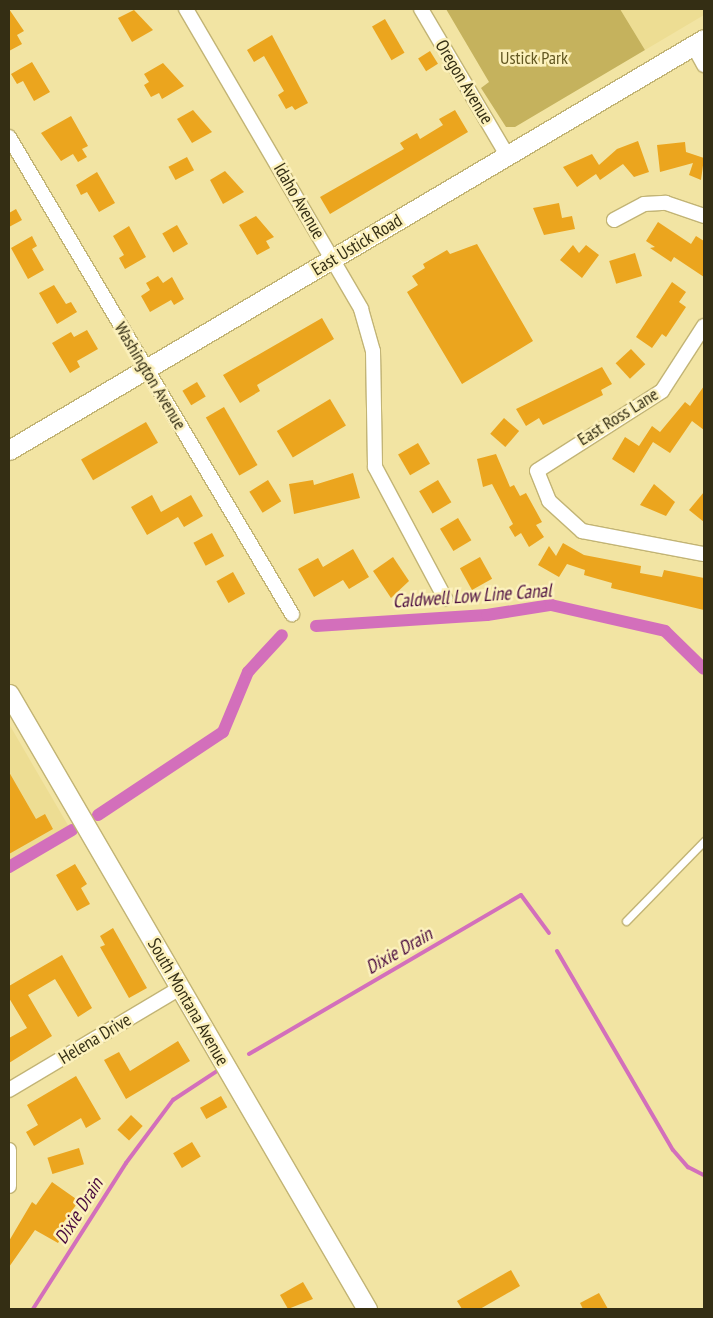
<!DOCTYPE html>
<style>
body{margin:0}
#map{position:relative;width:713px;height:1318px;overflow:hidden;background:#f2e4a3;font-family:"PT Sans Narrow",sans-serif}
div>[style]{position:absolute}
.built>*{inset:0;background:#eddd93}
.green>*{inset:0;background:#c5b25d}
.stream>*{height:4px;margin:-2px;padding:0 2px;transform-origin:2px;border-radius:2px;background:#d36fbb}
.canal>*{height:12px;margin:-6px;padding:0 6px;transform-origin:6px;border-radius:6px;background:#d36fbb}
.building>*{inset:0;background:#eba51e;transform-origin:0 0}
.roads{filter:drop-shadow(1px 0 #c2b475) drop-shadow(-1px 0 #c2b475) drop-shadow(0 1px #c2b475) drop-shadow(0 -1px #c2b475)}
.lane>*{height:7px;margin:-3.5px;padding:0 3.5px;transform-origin:3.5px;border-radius:3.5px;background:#fff}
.street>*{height:14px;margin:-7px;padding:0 7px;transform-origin:7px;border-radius:7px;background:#fff}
.secondary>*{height:19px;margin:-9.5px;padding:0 9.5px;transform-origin:9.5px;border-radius:9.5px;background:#fff}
span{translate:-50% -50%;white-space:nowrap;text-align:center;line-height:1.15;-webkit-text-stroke:5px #fcf1bd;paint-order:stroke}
.park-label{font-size:18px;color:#625721}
.street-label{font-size:18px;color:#342e14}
.water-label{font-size:19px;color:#490a3e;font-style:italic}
.frame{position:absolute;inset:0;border:10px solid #342e14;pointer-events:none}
</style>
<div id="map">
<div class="built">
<i style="clip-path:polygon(620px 9px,704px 9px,704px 15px,645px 50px)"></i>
<i style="clip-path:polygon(9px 724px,69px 827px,9px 863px)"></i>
</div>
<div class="green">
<i style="clip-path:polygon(446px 9px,620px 9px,645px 50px,515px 127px,506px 127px,481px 88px,489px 82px)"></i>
</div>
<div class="stream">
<i style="left:557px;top:951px;width:230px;rotate:59.8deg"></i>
<i style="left:673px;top:1150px;width:23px;rotate:49deg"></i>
<i style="left:688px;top:1167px;width:18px;rotate:27deg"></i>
<i style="left:249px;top:1054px;width:315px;rotate:-30.3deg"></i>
<i style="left:521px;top:895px;width:47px;rotate:53.6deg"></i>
<i style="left:33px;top:1309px;width:173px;rotate:-57.5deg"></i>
<i style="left:126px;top:1163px;width:79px;rotate:-53.3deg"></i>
<i style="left:173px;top:1100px;width:53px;rotate:-33.4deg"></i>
</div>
<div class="canal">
<i style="left:316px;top:626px;width:171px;rotate:-3.7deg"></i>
<i style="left:487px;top:615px;width:65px;rotate:-8.9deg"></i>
<i style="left:551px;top:605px;width:117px;rotate:12.8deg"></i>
<i style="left:665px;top:631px;width:54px;rotate:44.3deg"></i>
<i style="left:98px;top:815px;width:150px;rotate:-33.6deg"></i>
<i style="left:223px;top:732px;width:65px;rotate:-67.4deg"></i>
<i style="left:248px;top:672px;width:50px;rotate:-47.4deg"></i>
<i style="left:9px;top:867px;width:73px;rotate:-30.4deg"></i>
</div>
<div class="building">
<i style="clip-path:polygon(9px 9px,24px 31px,17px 35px,22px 44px,9px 51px)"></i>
<i style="clip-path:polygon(134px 10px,153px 30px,132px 42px,118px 18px)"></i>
<i style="left:385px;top:19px;width:39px;height:15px;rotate:60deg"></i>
<i style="clip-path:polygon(272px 35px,308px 103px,295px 110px,292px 106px,286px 109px,278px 95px,284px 91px,264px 56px,254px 62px,247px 50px)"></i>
<i style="left:430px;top:51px;width:15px;height:14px;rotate:58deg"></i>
<i style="clip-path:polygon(32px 62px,50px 92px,34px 101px,23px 81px,17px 84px,11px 74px)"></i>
<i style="clip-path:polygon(163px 63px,184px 86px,162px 99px,159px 93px,151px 97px,144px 85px,149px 82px,144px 74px)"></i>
<i style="clip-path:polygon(193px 110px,212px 132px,192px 143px,177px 119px)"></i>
<i style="clip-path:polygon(455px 110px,468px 132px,330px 214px,320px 197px,404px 149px,400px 143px,417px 133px,420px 139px,443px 125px,439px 119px)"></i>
<i style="clip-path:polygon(71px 116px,88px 146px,82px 149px,87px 157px,78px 162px,73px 154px,61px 161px,41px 133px)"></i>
<i style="clip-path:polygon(638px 141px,649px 172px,634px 177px,623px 164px,600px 180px,596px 174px,577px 187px,563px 167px,592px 154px,599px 165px,617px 149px)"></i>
<i style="clip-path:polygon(685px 142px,686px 152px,704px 158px,701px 180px,689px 175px,693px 163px,660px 172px,657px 145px)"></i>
<i style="left:187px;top:157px;width:15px;height:21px;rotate:62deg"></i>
<i style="clip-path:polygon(225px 171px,244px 192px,223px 204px,210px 180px)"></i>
<i style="clip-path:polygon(97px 172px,115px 203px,99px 212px,87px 192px,81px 195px,76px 185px)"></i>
<i style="clip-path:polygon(559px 203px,562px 218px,572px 216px,575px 229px,544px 235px,533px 208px)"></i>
<i style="clip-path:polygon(16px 209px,22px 220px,9px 227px,9px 213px)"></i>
<i style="clip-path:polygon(256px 216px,274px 237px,266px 241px,270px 248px,257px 255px,239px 225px)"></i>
<i style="clip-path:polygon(658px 222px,691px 244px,696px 236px,704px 241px,704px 277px,674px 257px,671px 262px,650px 248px,655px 247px,646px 241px)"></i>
<i style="left:177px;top:225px;width:22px;height:17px;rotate:60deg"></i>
<i style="clip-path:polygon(129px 226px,146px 257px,125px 269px,119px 258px,124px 255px,113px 236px)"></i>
<i style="clip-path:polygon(32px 236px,37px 246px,32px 249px,44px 270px,28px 279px,11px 248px)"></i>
<i style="clip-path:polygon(477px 244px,533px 341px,462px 384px,407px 292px,418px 285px,412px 276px,425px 268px,423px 264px,447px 250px,450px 254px)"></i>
<i style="clip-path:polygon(573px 245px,579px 253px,586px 245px,599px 255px,582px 278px,560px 260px)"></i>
<i style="left:635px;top:253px;width:24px;height:27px;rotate:73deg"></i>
<i style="clip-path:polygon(158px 276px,163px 283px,172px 277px,184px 299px,174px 305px,171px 300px,150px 312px,141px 296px,150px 290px,146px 283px)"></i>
<i style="clip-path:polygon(672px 282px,686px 292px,679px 302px,686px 307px,666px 337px,662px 334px,652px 348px,636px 337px)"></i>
<i style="clip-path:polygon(54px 285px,66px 304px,71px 302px,77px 312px,57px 324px,39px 293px)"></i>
<i style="clip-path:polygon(322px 318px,334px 339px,257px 385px,260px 391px,240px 403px,223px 375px)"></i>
<i style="clip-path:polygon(87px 330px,98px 349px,77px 361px,80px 367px,70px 373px,52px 343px,71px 332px,74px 337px)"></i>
<i style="left:631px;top:349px;width:21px;height:21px;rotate:47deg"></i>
<i style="clip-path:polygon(602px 367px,612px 384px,601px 390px,603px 395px,543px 425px,539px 418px,526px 426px,516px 409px)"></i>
<i style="left:197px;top:382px;width:17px;height:17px;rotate:59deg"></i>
<i style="clip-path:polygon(704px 386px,704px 430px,692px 421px,670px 453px,653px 442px,634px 473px,612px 459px,625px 437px,639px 446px,652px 426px,660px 432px,685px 402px,690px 406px)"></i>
<i style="left:330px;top:399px;width:31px;height:62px;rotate:59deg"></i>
<i style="left:224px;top:407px;width:67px;height:21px;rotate:60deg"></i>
<i style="left:504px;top:418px;width:20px;height:21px;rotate:41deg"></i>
<i style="left:146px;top:422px;width:24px;height:75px;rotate:60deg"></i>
<i style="left:418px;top:443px;width:24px;height:23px;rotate:60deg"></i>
<i style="clip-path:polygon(496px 454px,510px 487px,514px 485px,520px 496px,526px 493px,542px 522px,536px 525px,544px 537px,529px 547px,521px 533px,515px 537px,509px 527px,513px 524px,492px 484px,483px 487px,477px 459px)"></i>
<i style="clip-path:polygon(353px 473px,360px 498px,294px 514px,289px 484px,313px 480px,314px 485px)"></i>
<i style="left:268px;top:480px;width:25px;height:22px;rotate:58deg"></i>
<i style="left:438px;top:480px;width:26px;height:22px;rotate:59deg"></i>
<i style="clip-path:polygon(654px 484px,675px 502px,666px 516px,640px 505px)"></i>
<i style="clip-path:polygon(704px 492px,704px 522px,689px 510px)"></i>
<i style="clip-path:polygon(152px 495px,161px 512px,191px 495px,203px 516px,184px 527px,178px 517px,147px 535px,131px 507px)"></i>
<i style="left:458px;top:518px;width:26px;height:21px;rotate:59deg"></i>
<i style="left:212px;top:533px;width:26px;height:21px;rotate:62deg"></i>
<i style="clip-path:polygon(563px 543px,584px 555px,641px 566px,640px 573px,662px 577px,664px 570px,704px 578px,704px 610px,611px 588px,612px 583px,584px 575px,585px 570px,567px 564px,559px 577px,538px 565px,549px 546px,556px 556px)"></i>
<i style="clip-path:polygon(353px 549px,369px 577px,349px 589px,343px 580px,314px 597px,298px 569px,318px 558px,323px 567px)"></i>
<i style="clip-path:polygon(393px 557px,409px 581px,391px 598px,373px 571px)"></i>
<i style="left:480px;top:557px;width:25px;height:23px;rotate:61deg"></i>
<i style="left:233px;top:572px;width:25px;height:19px;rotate:61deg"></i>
<i style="clip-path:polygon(9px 772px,36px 819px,45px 814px,53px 829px,9px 854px)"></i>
<i style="clip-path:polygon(75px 864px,87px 884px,81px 888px,90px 904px,77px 911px,56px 875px)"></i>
<i style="clip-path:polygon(113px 928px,147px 988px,129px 998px,100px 947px,105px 945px,100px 936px)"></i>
<i style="clip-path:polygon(62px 955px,92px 1008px,78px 1017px,55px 979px,28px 995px,52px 1036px,9px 1063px,9px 1038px,27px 1028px,9px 998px,9px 986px)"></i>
<i style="clip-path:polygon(178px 1041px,190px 1061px,126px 1099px,104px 1060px,119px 1052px,130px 1071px)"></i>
<i style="clip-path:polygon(76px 1076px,101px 1119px,86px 1128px,81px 1118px,34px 1146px,26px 1132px,38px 1125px,27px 1105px)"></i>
<i style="left:221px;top:1096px;width:13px;height:24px;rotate:61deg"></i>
<i style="left:131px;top:1115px;width:16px;height:20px;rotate:43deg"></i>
<i style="left:192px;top:1142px;width:17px;height:22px;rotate:59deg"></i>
<i style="left:79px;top:1148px;width:17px;height:33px;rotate:73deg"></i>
<i style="clip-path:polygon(52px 1182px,79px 1201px,63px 1223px,68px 1226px,58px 1243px,35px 1230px,9px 1267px,9px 1241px,32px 1202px,36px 1205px)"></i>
<i style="clip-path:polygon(511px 1270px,520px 1286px,480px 1309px,462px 1309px,457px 1301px)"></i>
<i style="clip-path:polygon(303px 1282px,313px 1299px,288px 1309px,280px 1295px)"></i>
<i style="clip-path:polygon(599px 1293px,608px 1309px,583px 1309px,580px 1303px)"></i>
</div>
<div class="roads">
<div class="lane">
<i style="left:626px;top:921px;width:112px;rotate:-45.7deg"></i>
</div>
<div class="street">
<i style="left:186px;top:9px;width:347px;rotate:59.7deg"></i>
<i style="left:361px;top:309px;width:44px;rotate:74.1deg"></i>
<i style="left:373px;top:351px;width:116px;rotate:89deg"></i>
<i style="left:375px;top:467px;width:149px;rotate:61.9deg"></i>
<i style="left:421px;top:9px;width:169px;rotate:59.5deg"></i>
<i style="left:693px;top:45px;width:23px;rotate:61deg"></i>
<i style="left:9px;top:137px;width:555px;rotate:59.32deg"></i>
<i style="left:614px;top:220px;width:34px;rotate:-28deg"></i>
<i style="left:644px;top:204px;width:22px;rotate:-3deg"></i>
<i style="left:666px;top:203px;width:40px;rotate:18.9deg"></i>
<i style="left:704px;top:326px;width:77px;rotate:122.9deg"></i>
<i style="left:662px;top:391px;width:148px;rotate:147.4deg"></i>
<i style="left:537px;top:471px;width:32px;rotate:68deg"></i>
<i style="left:549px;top:501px;width:45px;rotate:42.3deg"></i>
<i style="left:582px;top:531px;width:124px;rotate:10.7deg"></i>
<i style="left:9px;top:1090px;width:199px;rotate:-30.8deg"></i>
<i style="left:9px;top:1150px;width:36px;rotate:90deg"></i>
</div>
<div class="secondary">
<i style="left:9px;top:450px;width:807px;rotate:-30.6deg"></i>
<i style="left:9px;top:694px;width:712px;rotate:59.8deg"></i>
</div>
</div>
<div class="park-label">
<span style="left:534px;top:58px">Ustick Park</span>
</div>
<div class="street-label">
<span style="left:464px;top:82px;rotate:59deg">Oregon Avenue</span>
<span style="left:299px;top:201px;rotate:60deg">Idaho Avenue</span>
<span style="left:357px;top:245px;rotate:-31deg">East Ustick Road</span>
<span style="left:150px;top:376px;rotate:59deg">Washington Avenue</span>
<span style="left:618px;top:417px;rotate:-32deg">East Ross Lane</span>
<span style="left:188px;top:1002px;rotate:60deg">South Montana Avenue</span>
<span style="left:95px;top:1039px;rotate:-31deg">Helena Drive</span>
</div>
<div class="water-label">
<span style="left:472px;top:596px;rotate:-4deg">Caldwell Low Line Canal</span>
<span style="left:399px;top:951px;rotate:-30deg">Dixie Drain</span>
<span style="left:79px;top:1211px;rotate:-58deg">Dixie Drain</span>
</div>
<div class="frame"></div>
</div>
